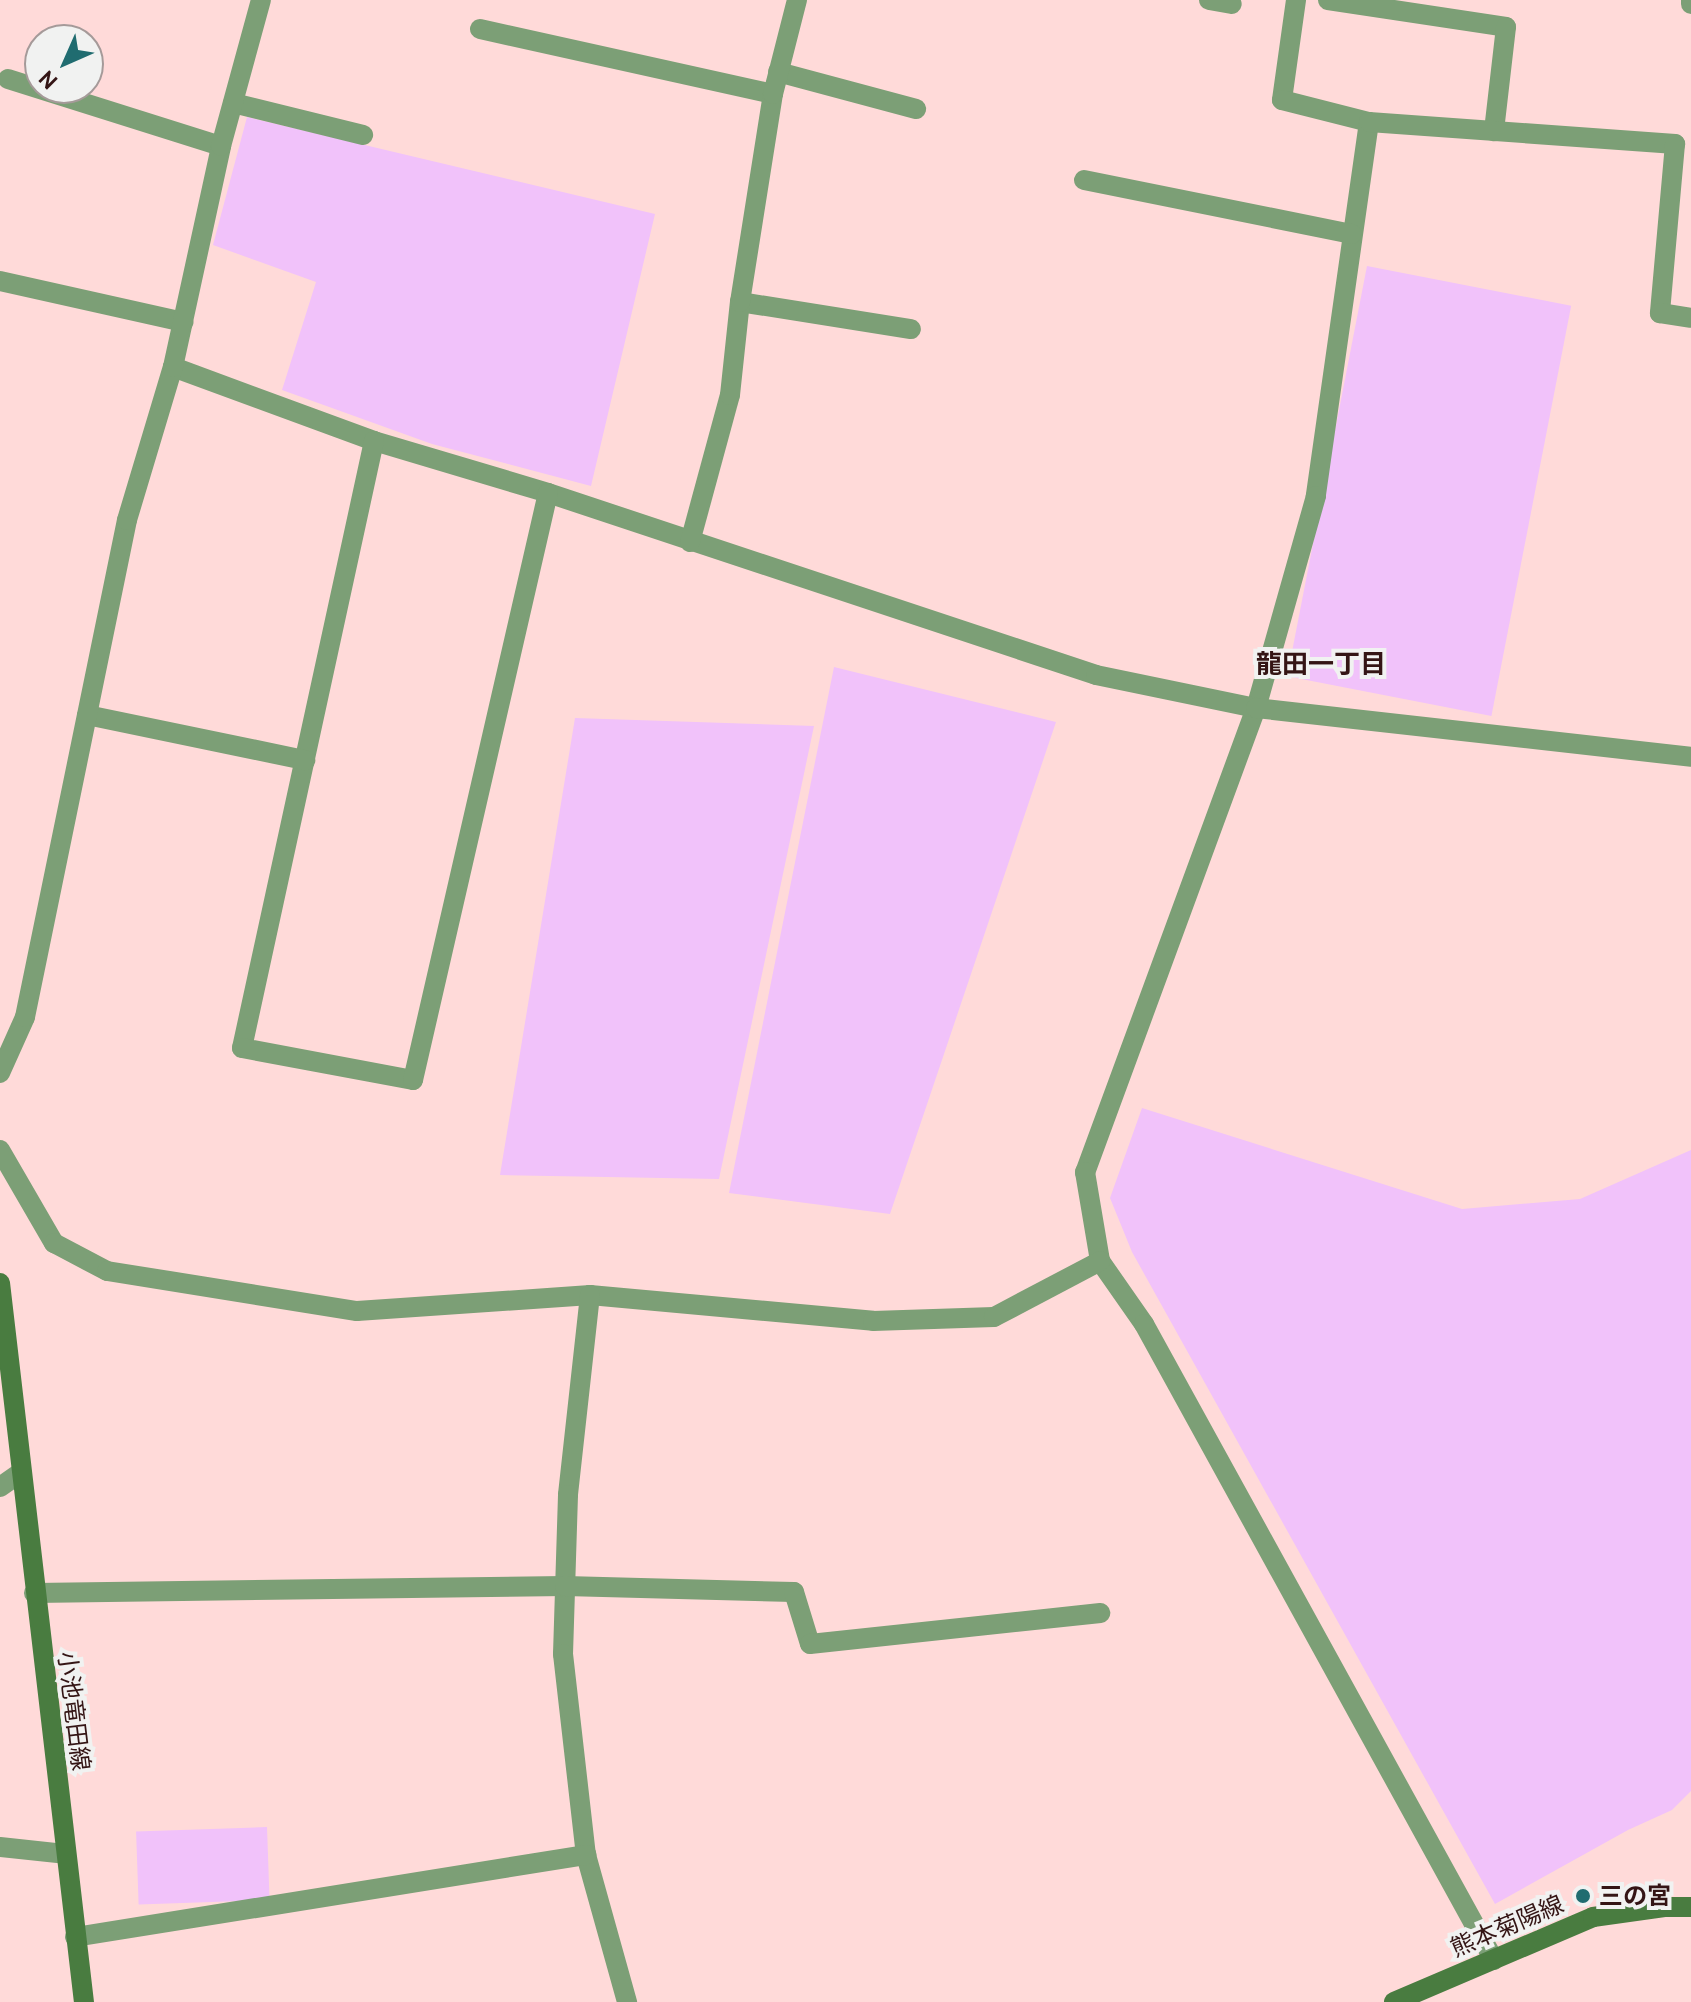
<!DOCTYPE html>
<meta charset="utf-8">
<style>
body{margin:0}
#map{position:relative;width:1691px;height:2002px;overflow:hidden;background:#ffdad9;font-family:Cabin,"Noto Sans JP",sans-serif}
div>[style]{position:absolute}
.green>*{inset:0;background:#f1c2fa;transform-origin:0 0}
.street>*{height:20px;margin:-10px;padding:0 10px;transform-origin:10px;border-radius:10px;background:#7c9f76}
.secondary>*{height:20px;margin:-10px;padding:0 10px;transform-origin:10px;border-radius:10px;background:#497c40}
.dots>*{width:22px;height:22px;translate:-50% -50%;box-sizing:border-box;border:4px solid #f1f2f1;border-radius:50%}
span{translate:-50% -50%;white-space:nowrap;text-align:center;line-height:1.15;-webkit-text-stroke:8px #f1f2f1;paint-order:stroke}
.street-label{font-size:24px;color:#341515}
.poi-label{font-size:24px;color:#341515;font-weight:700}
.left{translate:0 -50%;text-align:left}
.neighbourhood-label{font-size:26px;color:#341515;font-weight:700}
.north{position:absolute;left:24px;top:24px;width:80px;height:80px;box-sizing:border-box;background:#f1f2f1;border:2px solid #a59a99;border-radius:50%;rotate:225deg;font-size:22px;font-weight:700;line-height:32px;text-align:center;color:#341515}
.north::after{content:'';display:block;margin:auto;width:28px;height:36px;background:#206c70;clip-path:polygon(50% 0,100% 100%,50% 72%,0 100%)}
</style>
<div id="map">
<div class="green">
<i style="clip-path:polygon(247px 117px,655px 214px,591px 486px,432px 444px,282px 390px,316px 282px,213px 245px)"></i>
<i style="left:1367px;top:266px;width:208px;height:418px;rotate:11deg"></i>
<i style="clip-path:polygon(834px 667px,1056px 722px,890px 1214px,729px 1193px)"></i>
<i style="clip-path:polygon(575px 718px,814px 726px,719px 1179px,500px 1175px)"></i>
<i style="clip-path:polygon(1142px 1108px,1462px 1209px,1580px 1199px,1691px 1150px,1691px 1791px,1672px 1810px,1628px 1830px,1495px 1904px,1132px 1252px,1110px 1198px)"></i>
<i style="left:267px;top:1827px;width:73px;height:131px;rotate:88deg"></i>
</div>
<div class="street">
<i style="left:1209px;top:0;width:23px;rotate:10deg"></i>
<i style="left:1296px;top:0;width:101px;rotate:98deg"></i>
<i style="left:1282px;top:100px;width:90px;rotate:14.2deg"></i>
<i style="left:1369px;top:122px;width:378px;rotate:98.1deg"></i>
<i style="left:1316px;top:496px;width:220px;rotate:105.8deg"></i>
<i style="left:1256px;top:708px;width:495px;rotate:110.2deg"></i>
<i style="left:1085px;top:1172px;width:90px;rotate:80.4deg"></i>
<i style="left:1100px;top:1261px;width:77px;rotate:55.1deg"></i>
<i style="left:1144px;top:1324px;width:726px;rotate:61.18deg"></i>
<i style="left:1328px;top:0;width:180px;rotate:8.6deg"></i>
<i style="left:1506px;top:27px;width:105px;rotate:96.6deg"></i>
<i style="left:1691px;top:0;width:4px;rotate:90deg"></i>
<i style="left:480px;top:29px;width:300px;rotate:12.5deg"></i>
<i style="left:778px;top:72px;width:143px;rotate:15deg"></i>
<i style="left:8px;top:79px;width:223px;rotate:17.5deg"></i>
<i style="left:233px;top:103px;width:134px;rotate:13.8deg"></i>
<i style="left:1369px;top:122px;width:307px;rotate:4.1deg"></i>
<i style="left:1675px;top:144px;width:170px;rotate:95.1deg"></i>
<i style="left:1660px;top:313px;width:31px;rotate:9deg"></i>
<i style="left:1084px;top:180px;width:273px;rotate:11.4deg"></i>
<i style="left:0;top:281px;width:188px;rotate:12.6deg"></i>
<i style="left:740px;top:302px;width:173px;rotate:9deg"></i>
<i style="left:173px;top:367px;width:214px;rotate:20.2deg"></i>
<i style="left:374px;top:441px;width:182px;rotate:16.6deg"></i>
<i style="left:548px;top:493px;width:577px;rotate:18.37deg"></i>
<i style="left:1096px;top:675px;width:163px;rotate:11.7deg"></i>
<i style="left:1256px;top:708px;width:438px;rotate:6.4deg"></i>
<i style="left:374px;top:441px;width:621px;rotate:102.27deg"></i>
<i style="left:242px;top:1048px;width:174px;rotate:10.6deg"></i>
<i style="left:413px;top:1080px;width:602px;rotate:-77.05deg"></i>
<i style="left:690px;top:542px;width:152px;rotate:-74.8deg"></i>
<i style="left:730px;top:395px;width:94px;rotate:-83.9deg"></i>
<i style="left:740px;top:302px;width:211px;rotate:-81deg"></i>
<i style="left:773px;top:94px;width:97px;rotate:-75.7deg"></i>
<i style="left:87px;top:715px;width:223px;rotate:11.7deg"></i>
<i style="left:0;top:1073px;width:61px;rotate:-65.9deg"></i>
<i style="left:25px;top:1017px;width:507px;rotate:-78.4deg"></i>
<i style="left:127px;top:520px;width:160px;rotate:-73.3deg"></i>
<i style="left:173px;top:367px;width:226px;rotate:-77.7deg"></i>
<i style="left:221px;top:146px;width:151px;rotate:-74.7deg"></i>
<i style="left:0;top:1150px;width:108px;rotate:59.9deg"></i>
<i style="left:54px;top:1243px;width:60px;rotate:27.8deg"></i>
<i style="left:107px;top:1271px;width:253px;rotate:9.1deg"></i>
<i style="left:357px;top:1311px;width:234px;rotate:-3.9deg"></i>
<i style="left:590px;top:1295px;width:284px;rotate:5.2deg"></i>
<i style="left:873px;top:1321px;width:121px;rotate:-1.9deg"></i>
<i style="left:994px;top:1317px;width:120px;rotate:-27.8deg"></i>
<i style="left:590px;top:1295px;width:201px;rotate:96.3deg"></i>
<i style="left:568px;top:1495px;width:159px;rotate:91.8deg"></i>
<i style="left:563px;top:1654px;width:202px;rotate:83.5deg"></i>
<i style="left:586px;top:1855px;width:153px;rotate:74.4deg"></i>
<i style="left:0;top:1487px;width:24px;rotate:-35deg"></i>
<i style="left:34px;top:1593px;width:531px;rotate:-0.76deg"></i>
<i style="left:565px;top:1586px;width:229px;rotate:1.5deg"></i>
<i style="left:794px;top:1592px;width:54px;rotate:72.9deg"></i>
<i style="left:810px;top:1644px;width:292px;rotate:-6.1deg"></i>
<i style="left:0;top:1847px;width:65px;rotate:6.1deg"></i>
<i style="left:75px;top:1937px;width:518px;rotate:-9.12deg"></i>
</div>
<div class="secondary">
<i style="left:0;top:1283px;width:724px;rotate:83.34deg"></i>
<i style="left:1394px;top:2002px;width:216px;rotate:-23.1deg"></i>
<i style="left:1593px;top:1917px;width:72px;rotate:-8deg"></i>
<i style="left:1664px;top:1907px;width:27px"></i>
</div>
<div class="dots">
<i style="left:1583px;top:1896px;background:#206c70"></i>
</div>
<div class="street-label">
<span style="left:74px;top:1711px;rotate:83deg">小池竜田線</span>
<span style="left:1507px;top:1926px;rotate:-23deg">熊本菊陽線</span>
</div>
<div class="poi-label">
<span class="left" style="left:1599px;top:1896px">三の宮</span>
</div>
<div class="neighbourhood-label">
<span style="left:1321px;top:665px">龍田一丁目</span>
</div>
<div class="north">N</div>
</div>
